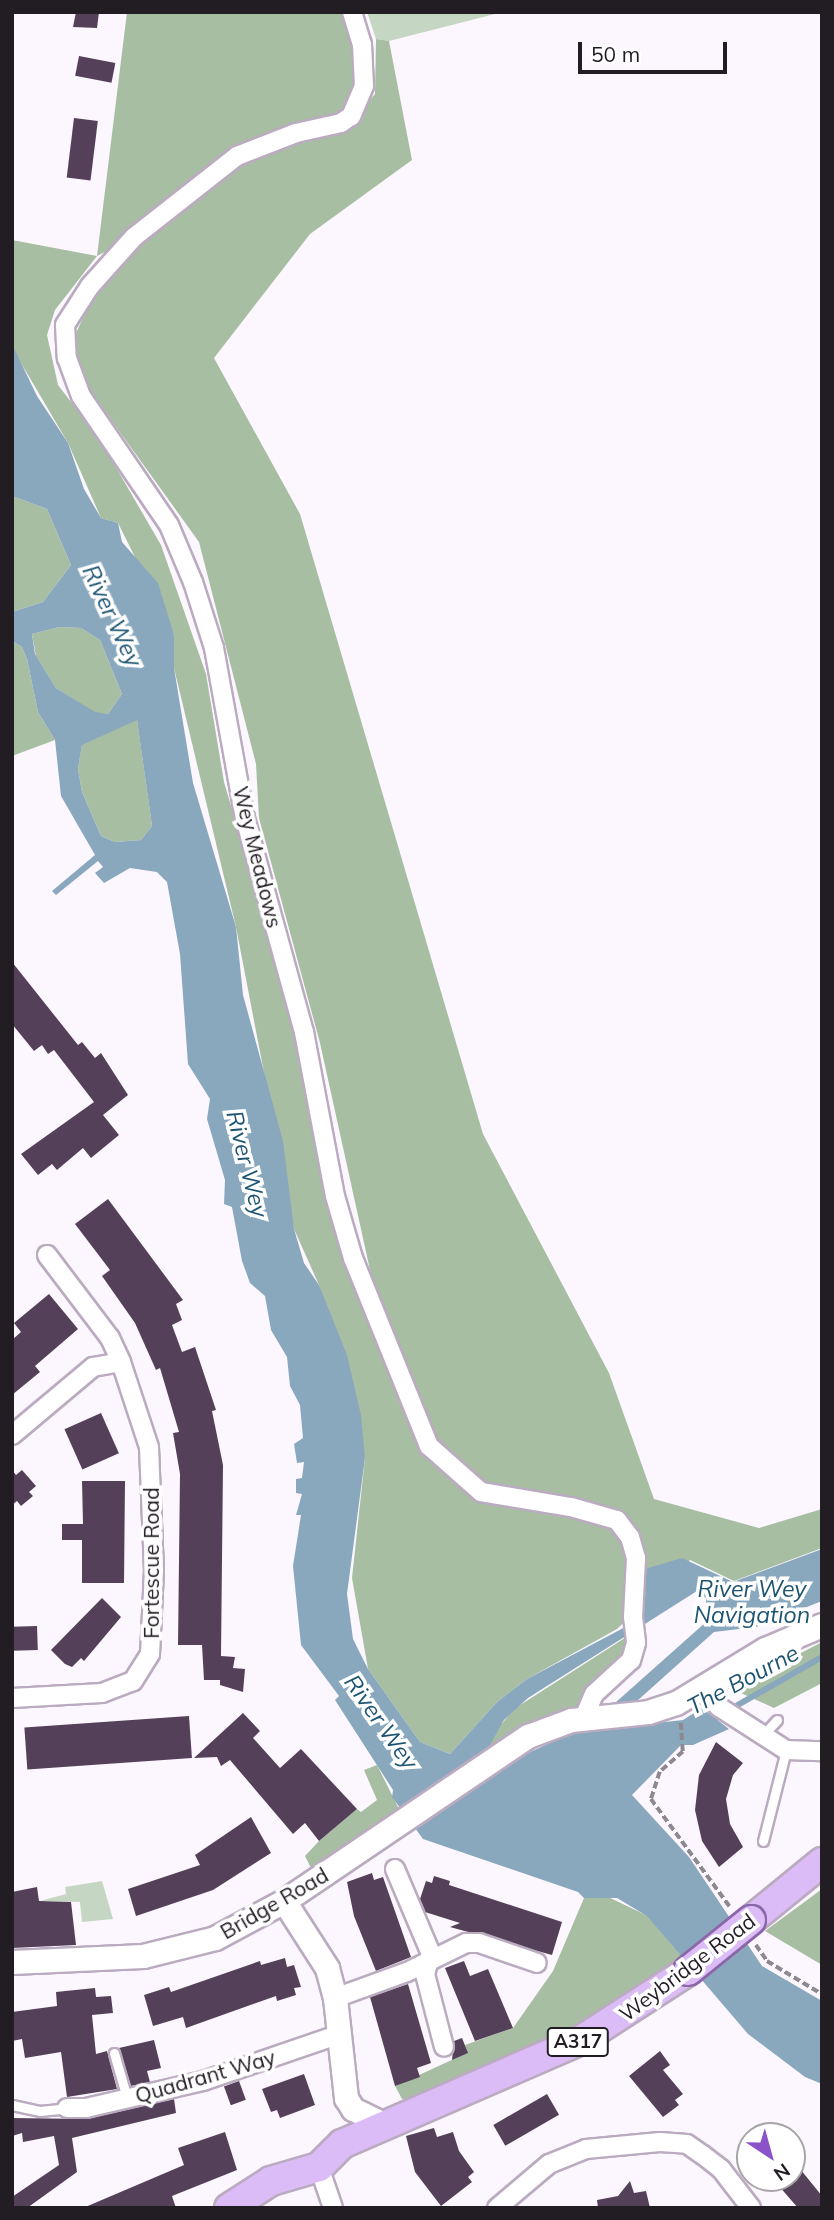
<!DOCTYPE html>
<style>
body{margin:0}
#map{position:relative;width:834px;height:2220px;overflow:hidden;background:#fcf6fe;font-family:Mulish,sans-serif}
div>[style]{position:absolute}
.green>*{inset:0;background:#c5d7c3}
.forest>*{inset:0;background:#a7bea3}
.water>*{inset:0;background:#89a8bd}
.stream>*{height:6px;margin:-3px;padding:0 3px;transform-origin:3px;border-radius:3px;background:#89a8bd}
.building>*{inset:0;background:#544159;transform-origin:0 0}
.path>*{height:3.5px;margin-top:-1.75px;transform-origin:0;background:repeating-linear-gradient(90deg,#8e8890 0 7px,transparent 0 10.5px)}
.roads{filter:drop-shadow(2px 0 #bbabc0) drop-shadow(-2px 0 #bbabc0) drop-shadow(0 2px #bbabc0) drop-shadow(0 -2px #bbabc0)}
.service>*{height:9px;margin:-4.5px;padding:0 4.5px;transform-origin:4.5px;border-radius:4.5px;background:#fff}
.minor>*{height:18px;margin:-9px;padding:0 9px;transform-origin:9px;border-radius:9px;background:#fff}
.tertiary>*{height:23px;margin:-11.5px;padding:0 11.5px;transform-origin:11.5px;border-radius:11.5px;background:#fff}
.primary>*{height:28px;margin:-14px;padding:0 14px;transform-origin:14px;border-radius:14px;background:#dbbcf7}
.bridges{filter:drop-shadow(2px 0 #8b67a9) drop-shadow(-2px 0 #8b67a9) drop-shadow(0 2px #8b67a9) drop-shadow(0 -2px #8b67a9)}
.primary-bridge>*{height:28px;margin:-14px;padding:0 14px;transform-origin:14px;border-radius:14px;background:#dbbcf7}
span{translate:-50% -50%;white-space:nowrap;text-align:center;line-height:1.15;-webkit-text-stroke:7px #fff;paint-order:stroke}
.shield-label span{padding:2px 5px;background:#fff;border:2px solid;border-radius:5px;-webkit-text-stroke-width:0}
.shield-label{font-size:19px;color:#221c23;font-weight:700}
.street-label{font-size:21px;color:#221c23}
.water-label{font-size:23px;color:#1e5473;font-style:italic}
.frame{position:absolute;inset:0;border:14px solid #221c23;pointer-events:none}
.north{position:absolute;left:736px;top:2122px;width:70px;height:70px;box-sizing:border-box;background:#fff;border:2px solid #a7a4a7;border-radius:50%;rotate:144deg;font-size:19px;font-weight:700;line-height:28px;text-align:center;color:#221c23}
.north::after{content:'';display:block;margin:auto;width:24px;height:32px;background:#8b52ca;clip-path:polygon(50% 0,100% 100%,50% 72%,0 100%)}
.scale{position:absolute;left:578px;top:42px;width:149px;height:32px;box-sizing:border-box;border:4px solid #221c23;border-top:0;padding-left:9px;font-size:21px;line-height:24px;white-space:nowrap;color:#221c23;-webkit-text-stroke:5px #fff;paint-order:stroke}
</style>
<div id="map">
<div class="green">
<i style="clip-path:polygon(367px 12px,503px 12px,389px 41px,376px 39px)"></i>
<i style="clip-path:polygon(102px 1881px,113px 1919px,82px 1922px,80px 1902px,40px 1901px,66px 1894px,65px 1887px)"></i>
</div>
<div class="forest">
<i style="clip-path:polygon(127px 12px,352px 12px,362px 44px,351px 116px,237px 156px,134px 237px,97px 256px,55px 310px,47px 335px,58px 385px,100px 440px,161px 545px,206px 674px,224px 782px,294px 1018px,400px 1406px,320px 1043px,259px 818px,256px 764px,199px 542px,91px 392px,77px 356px,76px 333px,95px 292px,139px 242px,240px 163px,345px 129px,375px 94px,376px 39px,389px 41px,412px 160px,310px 234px,214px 358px,300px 514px,483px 1134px,609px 1373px,654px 1499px,759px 1528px,822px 1509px,822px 1548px,734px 1581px,690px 1560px,617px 1629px,527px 1679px,497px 1702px,450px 1754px,420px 1742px,368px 1669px,352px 1578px,365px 1458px,319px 1285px,294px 1229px,236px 927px,174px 668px,174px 635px,118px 523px,101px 518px,68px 443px,14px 351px,12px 240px,97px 256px)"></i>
<i style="clip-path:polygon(12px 496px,47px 509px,71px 565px,43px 602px,12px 612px)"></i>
<i style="clip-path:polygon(60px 627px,81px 628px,100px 640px,122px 694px,108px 714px,95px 713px,56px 688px,36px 656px,32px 634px)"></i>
<i style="clip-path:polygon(12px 641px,22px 647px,27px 659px,38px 712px,55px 740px,12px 756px)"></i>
<i style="clip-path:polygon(137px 719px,152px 826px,141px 840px,115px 842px,101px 836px,82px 792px,78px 769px,82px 744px)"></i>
<i style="clip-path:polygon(631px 1634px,636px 1643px,584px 1717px,509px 1735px,486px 1751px,491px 1737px,514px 1709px)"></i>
<i style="clip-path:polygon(822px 1642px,822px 1683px,774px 1708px,732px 1689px)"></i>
<i style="clip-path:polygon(377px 1765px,399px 1809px,312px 1870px,305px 1856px,319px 1841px,357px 1809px,361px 1812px,377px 1800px,364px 1770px)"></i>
<i style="clip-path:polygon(822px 1889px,822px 1965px,765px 1931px)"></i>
<i style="clip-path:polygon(604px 1895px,648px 1916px,684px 1959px,628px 2005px,413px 2099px,402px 2099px,395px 2086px,467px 2053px,465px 2045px,513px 2028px,553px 1971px,584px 1898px)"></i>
</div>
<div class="water">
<i style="clip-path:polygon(evenodd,12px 344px,37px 396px,68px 443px,84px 489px,101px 518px,118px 523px,122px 542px,158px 583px,174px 635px,174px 668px,193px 783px,236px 927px,243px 995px,283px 1141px,294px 1229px,304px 1263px,319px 1285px,347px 1355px,361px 1415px,365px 1458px,347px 1594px,353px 1639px,368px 1669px,420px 1742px,450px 1754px,497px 1702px,527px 1679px,629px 1625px,641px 1575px,648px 1568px,682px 1558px,733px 1582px,822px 1549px,822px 1601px,756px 1627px,714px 1632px,637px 1701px,629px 1726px,683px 1720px,702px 1708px,729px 1729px,693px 1745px,681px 1745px,632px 1795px,689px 1857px,762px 1966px,822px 2001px,822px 2084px,805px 2077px,748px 2034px,647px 1916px,617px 1898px,584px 1898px,578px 1892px,423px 1839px,392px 1797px,393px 1790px,335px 1700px,339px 1696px,301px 1645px,293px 1566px,301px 1515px,296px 1515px,302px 1494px,296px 1493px,296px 1479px,302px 1478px,304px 1462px,297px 1463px,294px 1444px,303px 1438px,300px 1405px,290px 1386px,287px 1357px,271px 1330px,265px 1296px,250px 1283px,242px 1261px,232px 1207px,224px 1204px,225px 1180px,207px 1119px,210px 1099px,188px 1064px,180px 954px,167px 882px,157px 872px,130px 868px,104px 883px,95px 873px,103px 867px,98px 861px,56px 895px,52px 891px,95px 855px,61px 796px,55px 740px,38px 712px,27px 659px,22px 647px,12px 641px,12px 612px,43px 602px,71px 565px,47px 509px,12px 496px,12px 344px,60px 627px,81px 628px,100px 640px,122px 694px,108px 714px,95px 712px,56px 688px,35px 654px,32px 634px,60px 627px,12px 344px,137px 720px,152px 826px,141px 840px,115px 842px,101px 836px,82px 792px,78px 769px,82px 745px,137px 720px,12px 344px,697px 1591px,706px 1598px,706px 1622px,615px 1703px,601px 1729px,574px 1732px,528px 1753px,509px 1735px,487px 1750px,504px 1720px,528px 1698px,697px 1591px)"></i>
</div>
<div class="stream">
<i style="left:708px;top:1722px;width:131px;rotate:-29.7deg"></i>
</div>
<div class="building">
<i style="clip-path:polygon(76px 12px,99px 12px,97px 28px,73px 27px)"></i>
<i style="left:79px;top:56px;width:37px;height:20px;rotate:11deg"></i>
<i style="left:74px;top:118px;width:24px;height:60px;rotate:7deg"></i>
<i style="clip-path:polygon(12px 962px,78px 1045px,82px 1042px,95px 1058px,101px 1053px,128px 1095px,103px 1115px,119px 1135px,91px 1158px,83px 1148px,57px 1170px,52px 1164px,38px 1175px,21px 1154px,94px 1102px,54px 1050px,48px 1054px,42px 1045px,34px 1051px,12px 1024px)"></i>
<i style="clip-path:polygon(108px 1199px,183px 1300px,176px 1304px,182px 1320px,172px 1325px,182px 1352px,195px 1347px,216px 1410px,212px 1411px,223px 1465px,221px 1656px,235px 1657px,233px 1668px,245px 1669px,243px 1692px,220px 1685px,220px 1680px,204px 1680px,202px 1645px,178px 1645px,180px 1474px,173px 1433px,179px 1432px,160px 1368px,156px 1370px,135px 1323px,102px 1276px,110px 1270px,75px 1224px)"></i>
<i style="clip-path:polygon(49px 1294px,78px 1329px,35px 1366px,40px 1372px,12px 1395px,12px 1340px,21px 1332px,14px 1323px)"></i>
<i style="left:101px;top:1413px;width:44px;height:40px;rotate:66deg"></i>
<i style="clip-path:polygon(12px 1470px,16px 1475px,22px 1470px,36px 1486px,29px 1492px,33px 1496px,21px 1506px,17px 1501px,12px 1505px)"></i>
<i style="clip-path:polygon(82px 1481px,125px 1481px,124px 1583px,82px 1583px,82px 1540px,62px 1540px,62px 1524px,83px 1524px)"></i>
<i style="clip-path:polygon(102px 1598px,121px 1617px,84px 1661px,81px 1658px,72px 1667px,65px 1664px,51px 1650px)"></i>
<i style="left:37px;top:1626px;width:24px;height:25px;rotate:88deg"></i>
<i style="clip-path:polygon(243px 1713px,260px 1731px,253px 1738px,280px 1768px,301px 1749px,357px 1809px,319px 1841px,305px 1823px,293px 1834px,230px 1760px,221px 1766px,217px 1757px,194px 1758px)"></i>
<i style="left:189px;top:1716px;width:42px;height:165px;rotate:86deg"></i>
<i style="clip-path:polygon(716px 1742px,743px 1763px,733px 1775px,726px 1799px,730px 1824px,743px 1847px,719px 1867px,702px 1841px,695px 1810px,699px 1775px)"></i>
<i style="clip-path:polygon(251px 1817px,271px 1853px,213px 1890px,136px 1916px,128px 1889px,200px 1865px,195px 1855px)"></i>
<i style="clip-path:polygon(372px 1873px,374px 1880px,383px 1877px,411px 1957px,376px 1971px,354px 1916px,347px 1882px)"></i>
<i style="clip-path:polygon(434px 1876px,450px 1881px,449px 1885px,562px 1922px,552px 1955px,450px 1927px,460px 1923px,425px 1912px,420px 1899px,426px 1881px,432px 1883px)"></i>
<i style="clip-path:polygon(37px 1887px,39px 1901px,71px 1902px,76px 1945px,12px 1948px,12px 1892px)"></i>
<i style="clip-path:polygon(285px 1958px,287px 1967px,294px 1965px,301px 1987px,294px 1988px,296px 1995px,277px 2001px,276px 1996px,186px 2028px,183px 2017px,153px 2026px,144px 1995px,169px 1987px,171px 1992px,260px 1961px,261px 1965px)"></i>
<i style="clip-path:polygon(464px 1961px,470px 1976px,488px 1969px,513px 2028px,475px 2041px,445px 1968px)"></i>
<i style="clip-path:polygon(408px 1984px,431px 2063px,417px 2068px,420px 2077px,395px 2086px,370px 1997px)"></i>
<i style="clip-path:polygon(95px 1988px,96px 1997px,111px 1996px,113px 2013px,92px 2015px,96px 2054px,107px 2051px,117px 2089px,67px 2097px,61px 2052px,25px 2058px,22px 2039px,12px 2041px,12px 2012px,57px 2006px,56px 1992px)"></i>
<i style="clip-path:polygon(462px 2038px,468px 2053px,452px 2060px,454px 2041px)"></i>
<i style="clip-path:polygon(154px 2040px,161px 2068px,147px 2071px,150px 2082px,131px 2086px,119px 2048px)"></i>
<i style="clip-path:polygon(660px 2051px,670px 2065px,663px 2070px,683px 2094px,675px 2100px,679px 2105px,663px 2117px,629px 2076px)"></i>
<i style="clip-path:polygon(304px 2074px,315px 2105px,280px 2118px,277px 2110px,271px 2112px,262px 2089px)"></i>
<i style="left:239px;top:2081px;width:20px;height:16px;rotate:70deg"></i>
<i style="left:547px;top:2094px;width:24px;height:62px;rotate:60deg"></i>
<i style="clip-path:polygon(174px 2099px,176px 2113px,72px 2138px,77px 2172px,27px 2208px,12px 2208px,12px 2197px,59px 2165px,54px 2136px,23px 2142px,22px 2133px,12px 2136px,12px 2118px,86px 2119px)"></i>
<i style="clip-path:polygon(434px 2128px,437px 2137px,453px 2132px,459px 2151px,474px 2172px,468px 2177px,472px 2182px,441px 2206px,415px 2172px,406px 2136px)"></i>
<i style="clip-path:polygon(225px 2132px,237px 2170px,172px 2196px,176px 2208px,83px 2208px,184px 2165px,178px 2148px)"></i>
<i style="clip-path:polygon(792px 2159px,822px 2196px,822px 2208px,798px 2208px,772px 2178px,792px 2178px)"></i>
<i style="clip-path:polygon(630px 2181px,634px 2193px,646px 2191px,650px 2208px,598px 2208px,597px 2200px,618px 2196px)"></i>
</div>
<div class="path">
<i style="left:681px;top:1723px;width:29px;rotate:86deg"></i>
<i style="left:683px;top:1752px;width:30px;rotate:139deg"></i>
<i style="left:660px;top:1772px;width:28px;rotate:108deg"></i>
<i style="left:651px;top:1799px;width:134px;rotate:53.8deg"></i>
<i style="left:756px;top:1945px;width:19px;rotate:55deg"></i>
<i style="left:767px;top:1961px;width:64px;rotate:31deg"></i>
</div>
<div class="roads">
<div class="service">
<i style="left:762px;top:1736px;width:22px;rotate:-47deg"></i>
<i style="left:763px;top:1841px;width:94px;rotate:-75.8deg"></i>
<i style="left:114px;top:2053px;width:47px;rotate:73.9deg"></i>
<i style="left:12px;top:2105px;width:29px;rotate:12deg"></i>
<i style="left:40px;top:2111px;width:27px;rotate:-6deg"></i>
</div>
<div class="minor">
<i style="left:352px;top:12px;width:34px;rotate:73deg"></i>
<i style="left:362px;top:44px;width:42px;rotate:87.3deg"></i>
<i style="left:364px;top:86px;width:33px;rotate:113deg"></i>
<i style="left:351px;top:116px;width:12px;rotate:145deg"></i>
<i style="left:341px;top:123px;width:46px;rotate:167.5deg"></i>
<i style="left:296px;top:133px;width:63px;rotate:158.7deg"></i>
<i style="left:237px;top:156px;width:131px;rotate:141.8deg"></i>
<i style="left:134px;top:237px;width:66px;rotate:131.9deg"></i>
<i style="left:90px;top:286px;width:46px;rotate:122.7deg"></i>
<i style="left:65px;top:325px;width:33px;rotate:87deg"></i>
<i style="left:67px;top:358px;width:40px;rotate:69.8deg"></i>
<i style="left:81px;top:396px;width:156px;rotate:55.7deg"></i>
<i style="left:169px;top:525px;width:62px;rotate:67.2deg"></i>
<i style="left:193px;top:582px;width:69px;rotate:72.3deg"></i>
<i style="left:214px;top:648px;width:173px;rotate:79.7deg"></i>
<i style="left:245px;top:818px;width:222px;rotate:74.6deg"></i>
<i style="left:304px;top:1032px;width:167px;rotate:79.3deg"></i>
<i style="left:335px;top:1196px;width:65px;rotate:73.8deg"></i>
<i style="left:353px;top:1258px;width:203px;rotate:68deg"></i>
<i style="left:429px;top:1446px;width:69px;rotate:41.5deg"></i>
<i style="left:481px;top:1492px;width:91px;rotate:9.5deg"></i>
<i style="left:571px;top:1507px;width:48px;rotate:15.8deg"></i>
<i style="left:617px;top:1520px;width:21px;rotate:53deg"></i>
<i style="left:630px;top:1537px;width:22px;rotate:74deg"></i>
<i style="left:636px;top:1558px;width:59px;rotate:92.9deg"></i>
<i style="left:633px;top:1617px;width:26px;rotate:83deg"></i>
<i style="left:636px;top:1643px;width:18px;rotate:106deg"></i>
<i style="left:631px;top:1660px;width:50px;rotate:137.4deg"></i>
<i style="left:594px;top:1694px;width:25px;rotate:113deg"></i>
<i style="left:47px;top:1255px;width:104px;rotate:52.8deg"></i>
<i style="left:110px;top:1338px;width:26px;rotate:65deg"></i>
<i style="left:12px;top:1435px;width:106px;rotate:-40deg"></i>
<i style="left:93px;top:1367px;width:28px;rotate:-10deg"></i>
<i style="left:121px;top:1362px;width:89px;rotate:71.8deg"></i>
<i style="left:149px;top:1447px;width:123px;rotate:87.7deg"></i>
<i style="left:154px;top:1570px;width:84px;rotate:92.7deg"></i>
<i style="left:150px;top:1654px;width:32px;rotate:122deg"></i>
<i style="left:133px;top:1681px;width:33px;rotate:159deg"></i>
<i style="left:102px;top:1693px;width:90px;rotate:176.8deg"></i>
<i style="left:703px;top:1688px;width:25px;rotate:50deg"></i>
<i style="left:719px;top:1707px;width:80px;rotate:32.7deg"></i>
<i style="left:786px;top:1750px;width:36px;rotate:2deg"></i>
<i style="left:395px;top:1869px;width:92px;rotate:67deg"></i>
<i style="left:431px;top:1954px;width:21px;rotate:107deg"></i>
<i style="left:425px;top:1974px;width:75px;rotate:75.4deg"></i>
<i style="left:335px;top:1998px;width:77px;rotate:-19.9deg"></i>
<i style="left:407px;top:1972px;width:66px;rotate:-26.2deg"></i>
<i style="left:466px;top:1943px;width:13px"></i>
<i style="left:479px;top:1943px;width:61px;rotate:19deg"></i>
<i style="left:67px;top:2108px;width:19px"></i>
<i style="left:86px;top:2108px;width:120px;rotate:-13deg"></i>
<i style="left:203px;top:2081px;width:145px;rotate:-18.9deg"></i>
<i style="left:319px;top:2167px;width:43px;rotate:71.1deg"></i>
<i style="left:497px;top:2208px;width:68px;rotate:-40.2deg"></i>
<i style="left:549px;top:2164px;width:40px;rotate:-22deg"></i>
<i style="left:586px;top:2149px;width:74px;rotate:-5.4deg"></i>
<i style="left:660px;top:2142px;width:27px;rotate:4deg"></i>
<i style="left:687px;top:2144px;width:19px;rotate:35deg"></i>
<i style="left:703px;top:2155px;width:23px;rotate:38deg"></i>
<i style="left:721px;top:2169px;width:49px;rotate:52.4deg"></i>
</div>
<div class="tertiary">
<i style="left:284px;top:1901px;width:80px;rotate:57.3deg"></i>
<i style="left:327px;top:1968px;width:31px;rotate:75deg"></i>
<i style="left:335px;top:1998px;width:101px;rotate:83.7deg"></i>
<i style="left:346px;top:2098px;width:13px;rotate:58deg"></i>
<i style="left:353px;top:2109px;width:37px;rotate:26deg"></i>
<i style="left:12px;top:1962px;width:131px;rotate:-2.6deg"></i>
<i style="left:143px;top:1956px;width:74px;rotate:-14deg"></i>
<i style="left:215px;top:1938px;width:78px;rotate:-28.2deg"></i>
<i style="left:284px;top:1901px;width:295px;rotate:-34.1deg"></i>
<i style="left:528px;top:1736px;width:46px;rotate:-20.4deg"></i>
<i style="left:571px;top:1720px;width:77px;rotate:-5.9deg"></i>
<i style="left:648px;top:1712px;width:29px;rotate:-18deg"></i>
<i style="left:676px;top:1703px;width:104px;rotate:-31.2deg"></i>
<i style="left:765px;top:1649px;width:62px;rotate:-22.8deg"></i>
</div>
<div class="primary">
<i style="left:751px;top:1920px;width:92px;rotate:-39.2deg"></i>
<i style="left:229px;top:2208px;width:50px;rotate:-32.7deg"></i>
<i style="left:271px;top:2181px;width:50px;rotate:-16.3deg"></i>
<i style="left:319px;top:2167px;width:33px;rotate:-45deg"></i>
<i style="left:342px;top:2144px;width:263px;rotate:-23.5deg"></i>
<i style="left:583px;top:2039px;width:125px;rotate:-32.9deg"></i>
</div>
</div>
<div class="bridges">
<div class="primary-bridge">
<i style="left:688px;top:1971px;width:81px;rotate:-39deg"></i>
</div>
</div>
<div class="shield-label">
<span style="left:578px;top:2042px">A317</span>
</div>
<div class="street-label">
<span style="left:258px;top:857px;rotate:76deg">Wey Meadows</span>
<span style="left:151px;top:1563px;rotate:-90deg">Fortescue Road</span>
<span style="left:274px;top:1903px;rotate:-30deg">Bridge Road</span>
<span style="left:687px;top:1967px;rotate:-37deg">Weybridge Road</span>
<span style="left:205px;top:2076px;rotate:-16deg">Quadrant Way</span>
</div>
<div class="water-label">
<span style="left:112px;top:616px;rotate:65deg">River Wey</span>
<span style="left:247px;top:1164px;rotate:76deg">River Wey</span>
<span style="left:752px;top:1602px">River Wey<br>Navigation</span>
<span style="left:743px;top:1680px;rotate:-28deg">The Bourne</span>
<span style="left:381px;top:1722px;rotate:55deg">River Wey</span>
</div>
<div class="frame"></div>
<div class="north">N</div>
<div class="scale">50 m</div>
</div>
